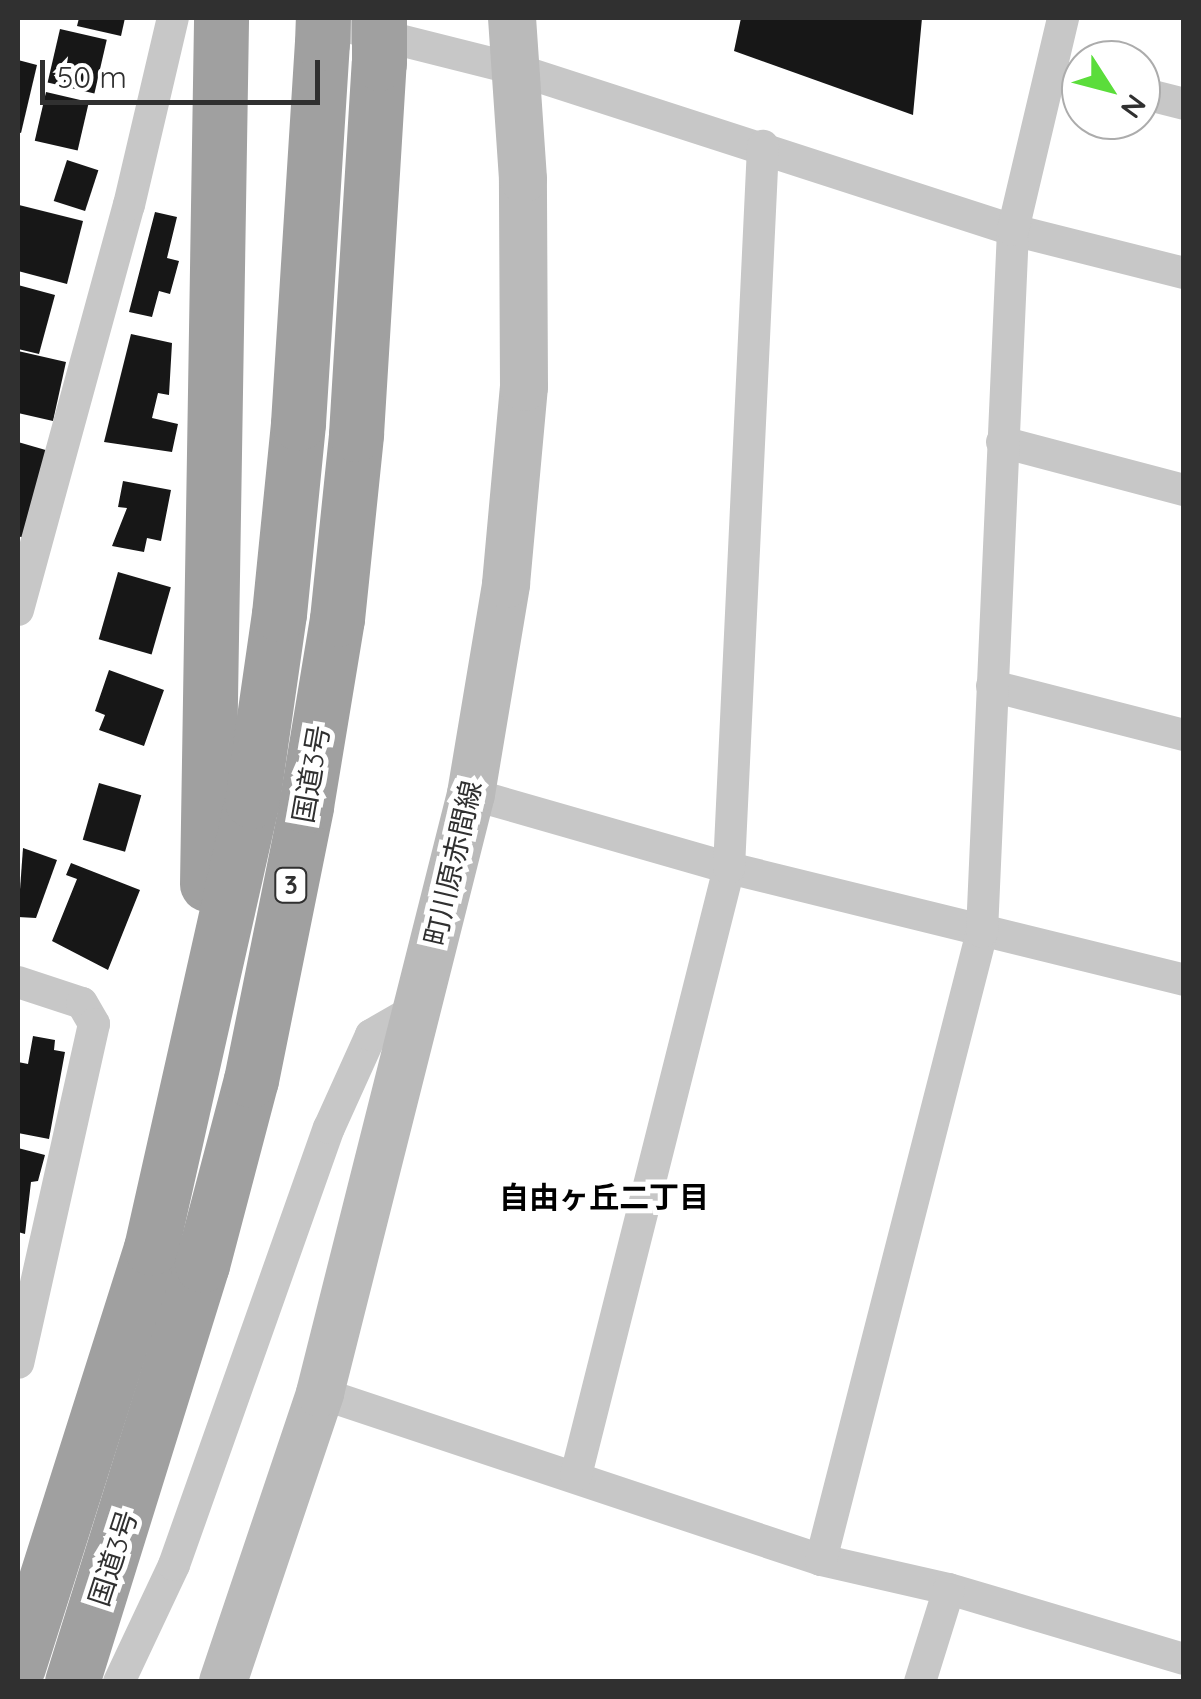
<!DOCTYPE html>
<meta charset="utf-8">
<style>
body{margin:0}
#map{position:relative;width:1201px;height:1699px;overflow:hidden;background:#fff;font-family:Quicksand,"Noto Sans JP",sans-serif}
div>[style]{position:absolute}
.building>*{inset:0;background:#171717;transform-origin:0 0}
.minor>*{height:32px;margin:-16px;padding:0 16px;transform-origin:16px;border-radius:16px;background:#c7c7c7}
.secondary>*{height:48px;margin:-24px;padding:0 24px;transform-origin:24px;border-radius:24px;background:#bababa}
.trunk>*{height:55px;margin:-27.5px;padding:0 27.5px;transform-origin:27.5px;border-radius:27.5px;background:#a0a0a0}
.trunk-bridge>*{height:55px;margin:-27.5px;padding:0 27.5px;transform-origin:27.5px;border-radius:27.5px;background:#a0a0a0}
span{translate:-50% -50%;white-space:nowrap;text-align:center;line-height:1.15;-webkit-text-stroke:10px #fff;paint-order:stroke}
.shield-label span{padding:2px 8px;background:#fff;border:2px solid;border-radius:8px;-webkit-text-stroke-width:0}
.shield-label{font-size:25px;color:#303030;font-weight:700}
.street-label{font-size:28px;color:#303030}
.neighbourhood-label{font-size:30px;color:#000;font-weight:700}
.frame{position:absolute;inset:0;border:20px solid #303030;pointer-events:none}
.north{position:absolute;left:1061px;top:40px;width:100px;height:100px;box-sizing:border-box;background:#fff;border:2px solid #acacac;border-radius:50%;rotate:126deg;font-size:28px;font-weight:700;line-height:40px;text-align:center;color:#303030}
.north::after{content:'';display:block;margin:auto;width:35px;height:45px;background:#5bdd3b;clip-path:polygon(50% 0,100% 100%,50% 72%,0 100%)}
.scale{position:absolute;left:40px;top:60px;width:280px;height:45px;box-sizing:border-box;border:5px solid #303030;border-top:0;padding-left:12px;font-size:30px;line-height:35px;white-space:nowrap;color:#303030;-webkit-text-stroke:8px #fff;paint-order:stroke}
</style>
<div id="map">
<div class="building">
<i style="clip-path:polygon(79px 18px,125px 18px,121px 36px,77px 26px)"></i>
<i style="clip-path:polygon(741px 18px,922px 18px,913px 115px,734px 51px)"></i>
<i style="left:60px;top:29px;width:48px;height:55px;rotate:13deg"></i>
<i style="clip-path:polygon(18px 60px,37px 65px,21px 133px,18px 132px)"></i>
<i style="left:46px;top:92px;width:44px;height:50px;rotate:13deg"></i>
<i style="left:67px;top:160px;width:33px;height:43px;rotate:18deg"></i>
<i style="clip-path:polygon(19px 205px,83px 221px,67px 284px,18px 271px)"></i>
<i style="clip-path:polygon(155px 212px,177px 217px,167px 258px,179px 261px,170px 294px,159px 291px,152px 317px,129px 312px)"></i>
<i style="clip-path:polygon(18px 285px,55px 295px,39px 354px,18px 349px)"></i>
<i style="clip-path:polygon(131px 334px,172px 343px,169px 395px,158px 393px,152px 418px,178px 424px,172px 452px,104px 442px)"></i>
<i style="clip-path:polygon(18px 351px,66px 362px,53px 421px,18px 413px)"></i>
<i style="clip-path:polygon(18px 442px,49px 451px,24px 538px,18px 536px)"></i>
<i style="clip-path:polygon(123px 481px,171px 490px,161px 541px,147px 538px,144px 552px,112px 546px,127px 508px,118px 507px)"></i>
<i style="left:118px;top:572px;width:55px;height:70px;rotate:16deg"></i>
<i style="clip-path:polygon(109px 670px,164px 690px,144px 746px,99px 730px,105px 715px,95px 711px)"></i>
<i style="left:99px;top:783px;width:44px;height:59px;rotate:16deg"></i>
<i style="clip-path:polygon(23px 848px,57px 860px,36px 918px,18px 917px)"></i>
<i style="clip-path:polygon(71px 863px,140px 890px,108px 970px,52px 941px,77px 879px,66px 875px)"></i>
<i style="clip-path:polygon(33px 1036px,55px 1040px,54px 1050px,65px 1052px,49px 1139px,18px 1133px,18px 1062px,28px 1064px)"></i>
<i style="clip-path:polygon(18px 1148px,45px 1155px,38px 1181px,31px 1182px,25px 1234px,18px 1232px)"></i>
</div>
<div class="minor">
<i style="left:312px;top:18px;width:209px;rotate:14.1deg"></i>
<i style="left:515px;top:69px;width:523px;rotate:17.92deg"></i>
<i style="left:1013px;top:230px;width:176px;rotate:14.1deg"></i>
<i style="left:1141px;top:93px;width:44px;rotate:14.3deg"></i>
<i style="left:1002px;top:442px;width:188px;rotate:14.8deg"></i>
<i style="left:18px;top:610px;width:420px;rotate:-74.7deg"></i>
<i style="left:129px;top:205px;width:192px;rotate:-76.8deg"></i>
<i style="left:992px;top:686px;width:198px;rotate:14.3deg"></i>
<i style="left:471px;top:794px;width:268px;rotate:16deg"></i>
<i style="left:729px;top:868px;width:469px;rotate:13.8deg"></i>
<i style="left:18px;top:982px;width:67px;rotate:18.2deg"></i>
<i style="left:82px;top:1003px;width:24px;rotate:60deg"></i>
<i style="left:94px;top:1024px;width:347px;rotate:102.6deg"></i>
<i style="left:320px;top:1393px;width:528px;rotate:18.43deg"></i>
<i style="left:821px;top:1560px;width:131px;rotate:12.8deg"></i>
<i style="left:949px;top:1589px;width:245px;rotate:16.6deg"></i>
<i style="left:576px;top:1475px;width:626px;rotate:-75.85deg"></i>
<i style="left:729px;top:868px;width:723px;rotate:-87.3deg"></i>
<i style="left:821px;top:1560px;width:648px;rotate:-75.62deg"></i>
<i style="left:982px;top:932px;width:703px;rotate:-87.47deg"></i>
<i style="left:1013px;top:230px;width:218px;rotate:-76.7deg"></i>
<i style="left:119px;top:1682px;width:129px;rotate:-64.8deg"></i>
<i style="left:174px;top:1565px;width:464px;rotate:-70.5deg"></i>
<i style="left:329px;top:1128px;width:102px;rotate:-65.7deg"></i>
<i style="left:371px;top:1035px;width:54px;rotate:-29.9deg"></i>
<i style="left:920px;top:1682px;width:97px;rotate:-72.7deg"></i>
</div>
<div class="secondary">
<i style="left:223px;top:1682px;width:305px;rotate:-71.4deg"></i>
<i style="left:320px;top:1393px;width:618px;rotate:-75.85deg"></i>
<i style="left:471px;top:794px;width:213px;rotate:-80.5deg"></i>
<i style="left:506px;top:584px;width:198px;rotate:-84.8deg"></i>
<i style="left:524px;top:387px;width:208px;rotate:-90.3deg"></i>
<i style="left:523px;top:179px;width:161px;rotate:-93.9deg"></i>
</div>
<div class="trunk">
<i style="left:207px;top:884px;width:866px;rotate:-89.07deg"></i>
<i style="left:18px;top:1667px;width:440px;rotate:-72.4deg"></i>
<i style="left:151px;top:1248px;width:458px;rotate:-77.3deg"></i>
<i style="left:252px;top:801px;width:189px;rotate:-81.8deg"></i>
<i style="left:279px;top:614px;width:192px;rotate:-84.3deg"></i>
<i style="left:298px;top:423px;width:381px;rotate:-86.4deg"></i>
<i style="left:72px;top:1682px;width:437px;rotate:-72.7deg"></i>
<i style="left:202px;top:1265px;width:191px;rotate:-75.2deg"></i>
<i style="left:251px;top:1080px;width:279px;rotate:-78.6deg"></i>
<i style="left:306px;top:806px;width:190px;rotate:-80.6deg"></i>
<i style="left:337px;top:619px;width:186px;rotate:-84.1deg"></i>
<i style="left:356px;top:434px;width:372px;rotate:-86.5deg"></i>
</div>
<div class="trunk-bridge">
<i style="left:322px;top:43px;width:25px;rotate:-88deg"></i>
<i style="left:379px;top:63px;width:45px;rotate:-90deg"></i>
</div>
<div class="shield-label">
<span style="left:291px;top:885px">3</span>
</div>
<div class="street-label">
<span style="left:311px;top:774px;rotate:-80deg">国道3号</span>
<span style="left:453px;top:863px;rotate:-77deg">町川原赤間線</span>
<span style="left:113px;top:1558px;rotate:-72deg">国道3号</span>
</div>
<div class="neighbourhood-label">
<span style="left:604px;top:1197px">自由ヶ丘二丁目</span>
</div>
<div class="frame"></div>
<div class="north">N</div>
<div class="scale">50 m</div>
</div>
